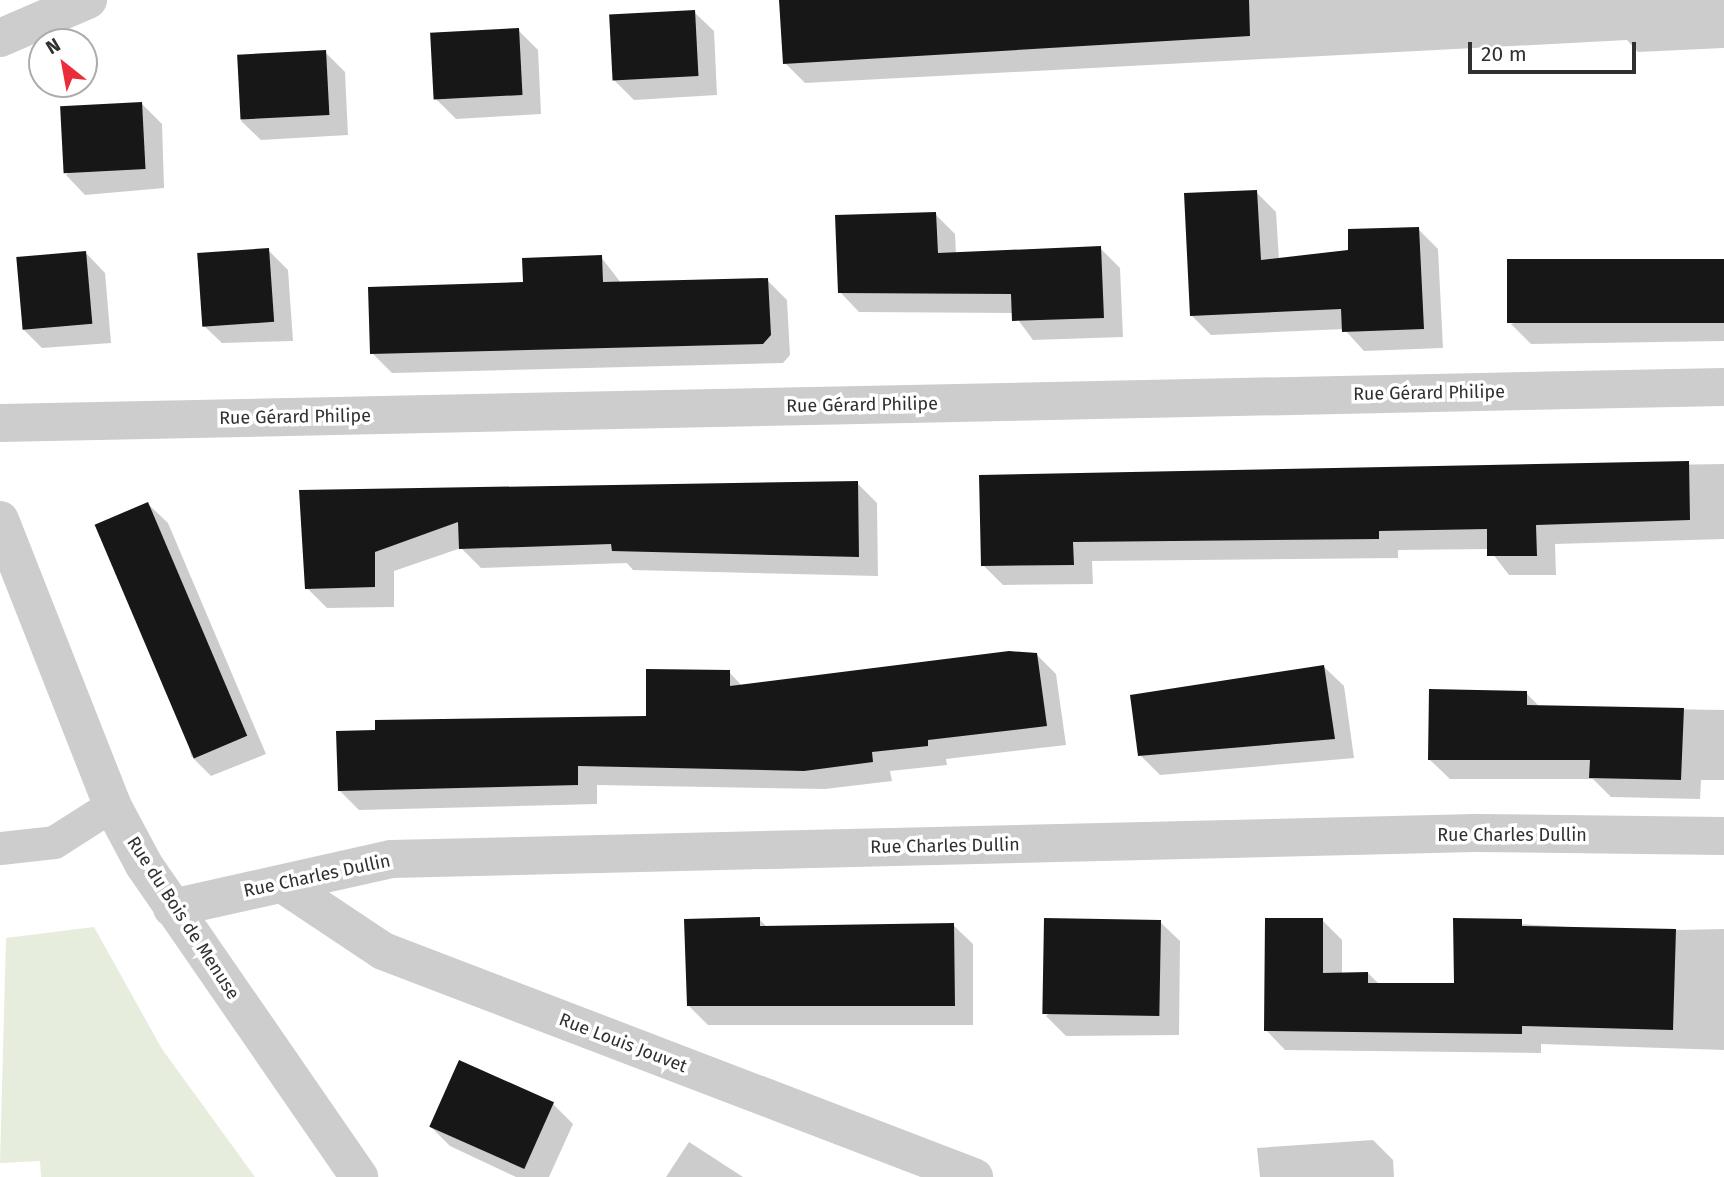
<!DOCTYPE html>
<meta charset="utf-8">
<style>
body{margin:0}
#map{position:relative;width:1724px;height:1177px;overflow:hidden;background:#fff;font-family:"Fira Sans",sans-serif}
div>[style]{position:absolute}
.green>*{inset:0;background:#e6eddd}
.shadow>*{inset:0;background:#0003}
.building>*{inset:0;background:#171717;transform-origin:0 0}
.service>*{height:33px;margin:-16.5px;padding:0 16.5px;transform-origin:16.5px;border-radius:16.5px;background:#cdcdcd}
.minor>*{height:38px;margin:-19px;padding:0 19px;transform-origin:19px;border-radius:19px;background:#cdcdcd}
span{translate:-50% -50%;white-space:nowrap;text-align:center;line-height:1.15;-webkit-text-stroke:7px #fff;paint-order:stroke}
.street-label{font-size:18px;color:#303030}
.north{position:absolute;left:28px;top:28px;width:70px;height:70px;box-sizing:border-box;background:#fff;border:2px solid #acacac;border-radius:50%;rotate:329deg;font-size:19px;font-weight:700;line-height:28px;text-align:center;color:#303030}
.north::after{content:'';display:block;margin:auto;width:24px;height:32px;background:#eb2d3b;clip-path:polygon(50% 0,100% 100%,50% 72%,0 100%)}
.scale{position:absolute;left:1468px;top:42px;width:168px;height:32px;box-sizing:border-box;border:4px solid #303030;border-top:0;padding-left:9px;font-size:21px;line-height:24px;white-space:nowrap;color:#303030;-webkit-text-stroke:5px #fff;paint-order:stroke}
</style>
<div id="map">
<div class="green">
<i style="clip-path:polygon(94px 927px,162px 1049px,255px 1177px,41px 1177px,40px 1161px,0 1163px,6px 938px)"></i>
</div>
<div class="shadow">
<i style="clip-path:polygon(780px 0,1724px 0,1724px 48px,1638px 52px,1627px 40px,805px 83px,785px 63px)"></i>
<i style="clip-path:polygon(694px 12px,714px 31px,717px 95px,634px 100px,614px 80px)"></i>
<i style="clip-path:polygon(518px 30px,538px 50px,541px 114px,456px 119px,436px 99px)"></i>
<i style="clip-path:polygon(325px 52px,345px 72px,348px 135px,261px 140px,241px 121px)"></i>
<i style="clip-path:polygon(142px 104px,162px 124px,164px 188px,85px 195px,66px 175px)"></i>
<i style="clip-path:polygon(1256px 192px,1276px 212px,1279px 260px,1350px 251px,1418px 229px,1438px 249px,1443px 348px,1364px 351px,1344px 329px,1211px 335px,1191px 315px)"></i>
<i style="clip-path:polygon(935px 214px,955px 234px,956px 254px,1100px 248px,1120px 268px,1123px 337px,1033px 340px,1013px 313px,859px 312px,840px 292px)"></i>
<i style="clip-path:polygon(268px 250px,288px 270px,293px 341px,222px 343px,202px 324px)"></i>
<i style="clip-path:polygon(86px 253px,105px 273px,111px 343px,42px 348px,22px 328px)"></i>
<i style="clip-path:polygon(601px 257px,621px 283px,767px 280px,787px 300px,790px 355px,783px 363px,392px 373px,372px 353px)"></i>
<i style="clip-path:polygon(1724px 260px,1724px 341px,1531px 344px,1511px 324px)"></i>
<i style="clip-path:polygon(1724px 464px,1724px 539px,1555px 544px,1556px 575px,1509px 575px,1489px 549px,1398px 550px,1398px 558px,1092px 561px,1093px 584px,1003px 585px,983px 565px,981px 476px)"></i>
<i style="clip-path:polygon(857px 483px,877px 503px,878px 576px,633px 570px,627px 563px,481px 568px,461px 548px,394px 571px,394px 607px,327px 608px,307px 588px,301px 492px)"></i>
<i style="clip-path:polygon(148px 504px,168px 523px,266px 754px,211px 776px,191px 756px)"></i>
<i style="clip-path:polygon(1036px 654px,1056px 674px,1066px 745px,946px 759px,947px 765px,890px 771px,892px 781px,825px 789px,597px 785px,597px 804px,359px 810px,340px 791px,647px 717px,729px 672px,743px 687px)"></i>
<i style="clip-path:polygon(1324px 667px,1344px 686px,1354px 758px,1160px 775px,1140px 755px)"></i>
<i style="clip-path:polygon(1526px 693px,1540px 707px,1724px 710px,1724px 780px,1701px 780px,1700px 799px,1611px 797px,1593px 779px,1450px 779px,1430px 760px)"></i>
<i style="clip-path:polygon(759px 919px,768px 928px,953px 925px,973px 944px,973px 1025px,708px 1025px,689px 1006px)"></i>
<i style="clip-path:polygon(1322px 920px,1342px 940px,1342px 974px,1368px 973px,1379px 984px,1456px 985px,1454px 920px,1633px 931px,1724px 929px,1724px 1050px,1541px 1044px,1541px 1053px,1285px 1050px,1266px 1030px)"></i>
<i style="clip-path:polygon(1160px 922px,1180px 941px,1179px 1035px,1066px 1036px,1046px 1016px)"></i>
<i style="clip-path:polygon(460px 1063px,553px 1104px,573px 1124px,549px 1177px,516px 1177px,450px 1146px,430px 1126px)"></i>
<i style="clip-path:polygon(1373px 1140px,1393px 1160px,1394px 1177px,1260px 1177px,1257px 1148px)"></i>
<i style="clip-path:polygon(689px 1142px,743px 1177px,666px 1177px)"></i>
</div>
<div class="building">
<i style="clip-path:polygon(779px 0,1249px 0,1250px 36px,783px 64px)"></i>
<i style="left:695px;top:10px;width:66px;height:86px;rotate:87deg"></i>
<i style="left:519px;top:28px;width:67px;height:89px;rotate:87deg"></i>
<i style="left:326px;top:50px;width:65px;height:89px;rotate:87deg"></i>
<i style="left:142px;top:102px;width:67px;height:82px;rotate:87deg"></i>
<i style="clip-path:polygon(1257px 190px,1261px 260px,1348px 250px,1348px 229px,1419px 227px,1424px 329px,1342px 332px,1341px 309px,1190px 316px,1184px 193px)"></i>
<i style="clip-path:polygon(936px 212px,938px 253px,1101px 246px,1104px 318px,1012px 321px,1011px 294px,838px 293px,835px 215px)"></i>
<i style="left:269px;top:248px;width:74px;height:72px;rotate:86deg"></i>
<i style="left:86px;top:251px;width:73px;height:70px;rotate:85deg"></i>
<i style="clip-path:polygon(602px 255px,603px 282px,768px 278px,771px 335px,763px 344px,370px 354px,368px 287px,523px 282px,522px 258px)"></i>
<i style="left:1724px;top:259px;width:64px;height:217px;rotate:90deg"></i>
<i style="clip-path:polygon(1689px 461px,1690px 520px,1536px 525px,1537px 556px,1487px 556px,1487px 529px,1379px 531px,1379px 539px,1073px 542px,1074px 565px,981px 566px,979px 475px)"></i>
<i style="clip-path:polygon(858px 481px,859px 557px,612px 551px,611px 544px,459px 549px,458px 522px,375px 552px,375px 587px,305px 589px,299px 490px)"></i>
<i style="left:148px;top:502px;width:254px;height:58px;rotate:67deg"></i>
<i style="clip-path:polygon(1009px 651px,1037px 653px,1047px 726px,928px 740px,928px 746px,872px 752px,873px 762px,804px 771px,578px 766px,578px 785px,338px 791px,336px 731px,375px 730px,375px 720px,646px 716px,646px 669px,730px 670px,730px 686px)"></i>
<i style="clip-path:polygon(1324px 665px,1335px 739px,1138px 756px,1130px 695px)"></i>
<i style="clip-path:polygon(1429px 689px,1527px 691px,1527px 705px,1684px 708px,1681px 780px,1589px 778px,1590px 760px,1428px 760px)"></i>
<i style="clip-path:polygon(760px 917px,760px 926px,954px 923px,955px 1006px,687px 1006px,684px 919px)"></i>
<i style="clip-path:polygon(1265px 918px,1323px 918px,1323px 973px,1368px 972px,1368px 983px,1454px 983px,1453px 918px,1522px 919px,1522px 926px,1676px 929px,1673px 1030px,1522px 1026px,1522px 1034px,1264px 1031px)"></i>
<i style="left:1161px;top:920px;width:96px;height:117px;rotate:91deg"></i>
<i style="left:459px;top:1060px;width:104px;height:73px;rotate:24deg"></i>
</div>
<div class="service">
<i style="left:0;top:848px;width:54px;rotate:-6.3deg"></i>
<i style="left:54px;top:842px;width:69px;rotate:-32.5deg"></i>
</div>
<div class="minor">
<i style="left:0;top:38px;width:96px;rotate:-23.4deg"></i>
<i style="left:0;top:423px;width:1724px;rotate:-1.2deg"></i>
<i style="left:0;top:520px;width:306px;rotate:68.5deg"></i>
<i style="left:112px;top:805px;width:68px;rotate:61.9deg"></i>
<i style="left:144px;top:865px;width:379px;rotate:55.4deg"></i>
<i style="left:284px;top:885px;width:119px;rotate:33.7deg"></i>
<i style="left:383px;top:951px;width:633px;rotate:20.93deg"></i>
<i style="left:172px;top:908px;width:224px;rotate:-12.6deg"></i>
<i style="left:391px;top:859px;width:1084px;rotate:-1.37deg"></i>
<i style="left:1475px;top:833px;width:249px;rotate:0.7deg"></i>
</div>
<div class="street-label">
<span style="left:1429px;top:393px;rotate:-1deg">Rue Gérard Philipe</span>
<span style="left:862px;top:405px;rotate:-1deg">Rue Gérard Philipe</span>
<span style="left:295px;top:417px;rotate:-1deg">Rue Gérard Philipe</span>
<span style="left:1512px;top:835px">Rue Charles Dullin</span>
<span style="left:945px;top:846px;rotate:-1deg">Rue Charles Dullin</span>
<span style="left:317px;top:876px;rotate:-12deg">Rue Charles Dullin</span>
<span style="left:183px;top:918px;rotate:57deg">Rue du Bois de Menuse</span>
<span style="left:623px;top:1043px;rotate:21deg">Rue Louis Jouvet</span>
</div>
<div class="north">N</div>
<div class="scale">20 m</div>
</div>
